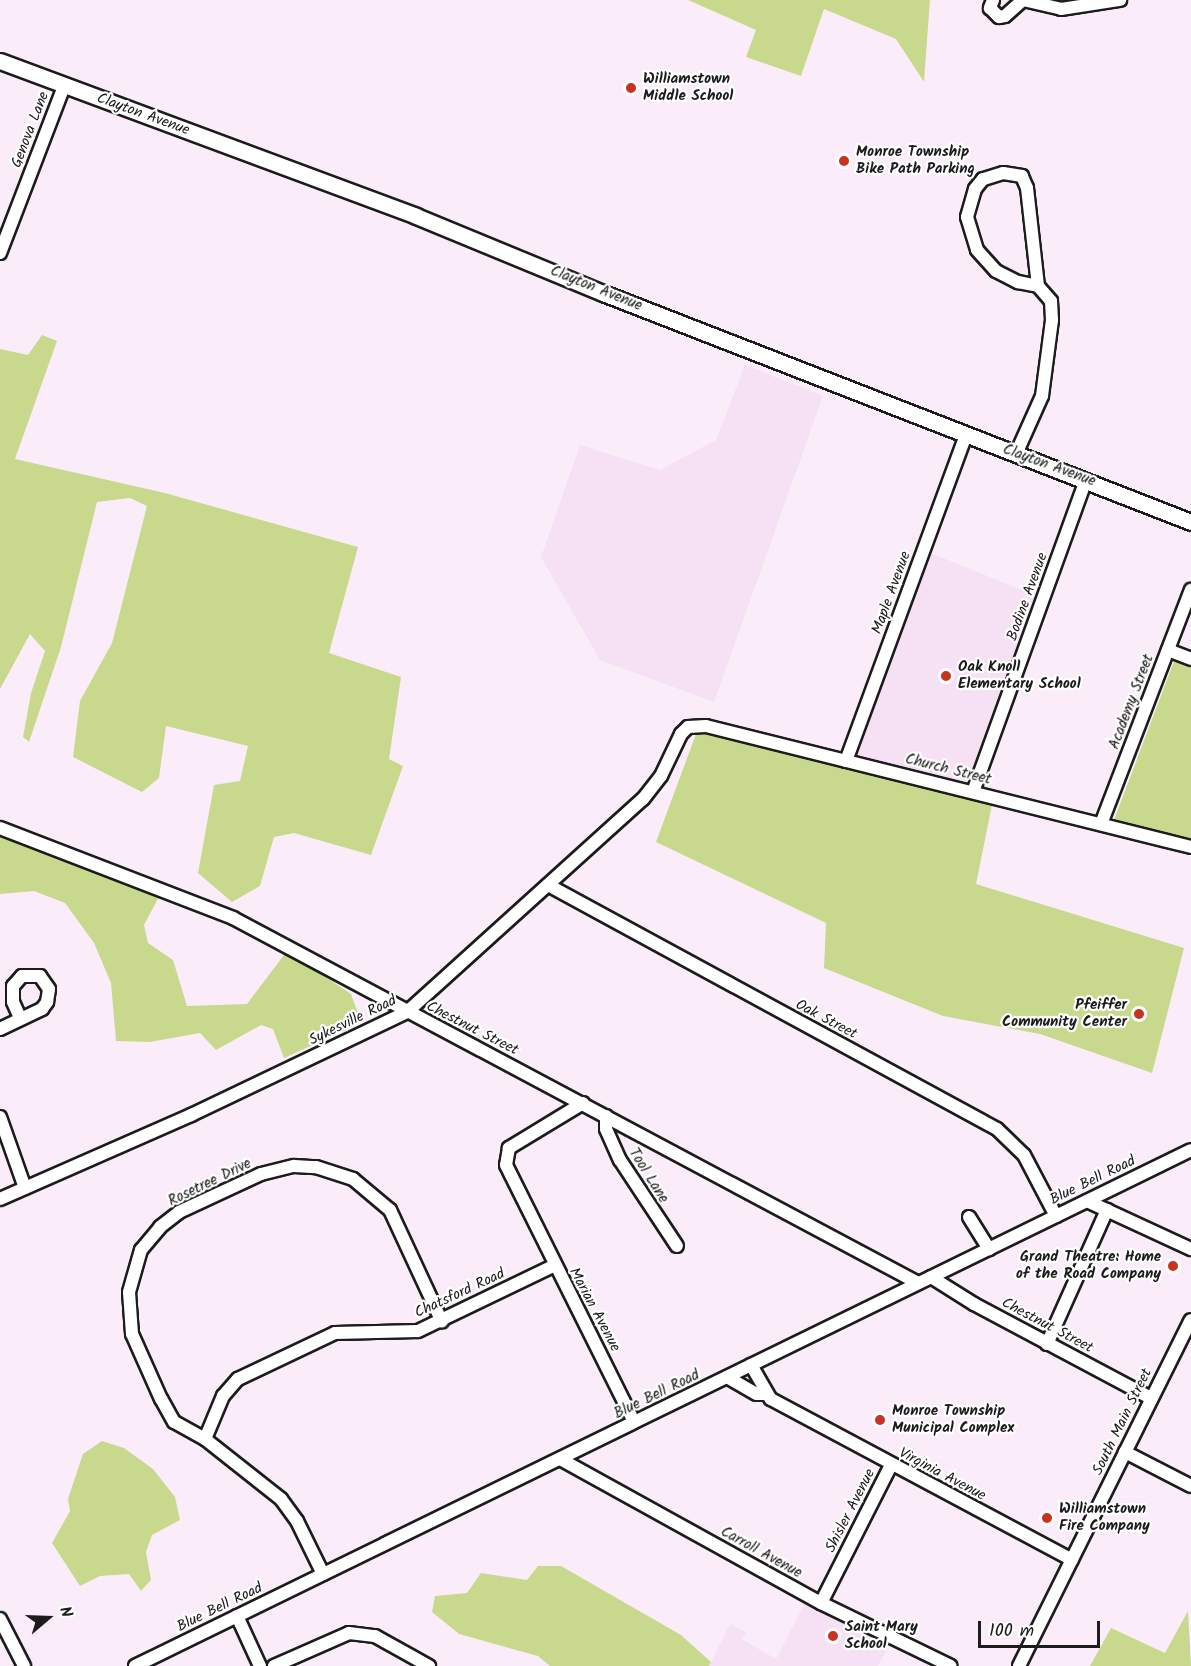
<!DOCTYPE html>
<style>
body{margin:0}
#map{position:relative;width:1191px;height:1666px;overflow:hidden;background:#faedf9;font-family:Kalam,sans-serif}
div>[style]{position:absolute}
.built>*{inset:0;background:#f6e0f4;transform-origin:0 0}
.green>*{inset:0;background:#c8d98d}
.roads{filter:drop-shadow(2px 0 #1c1c1c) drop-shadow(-2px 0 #1c1c1c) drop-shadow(0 2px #1c1c1c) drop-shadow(0 -2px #1c1c1c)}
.minor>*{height:12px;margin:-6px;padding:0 6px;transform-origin:6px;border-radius:6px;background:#fff}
.major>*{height:15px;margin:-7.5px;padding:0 7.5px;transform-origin:7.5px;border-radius:7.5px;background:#fff}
.dots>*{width:16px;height:16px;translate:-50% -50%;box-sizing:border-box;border:3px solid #fff;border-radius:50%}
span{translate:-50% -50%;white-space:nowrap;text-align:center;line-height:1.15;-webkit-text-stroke:4.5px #fff;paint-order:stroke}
.poi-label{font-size:15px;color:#1c1c1c;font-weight:700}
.left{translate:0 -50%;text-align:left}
.right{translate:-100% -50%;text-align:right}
.street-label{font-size:15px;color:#1c1c1c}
.north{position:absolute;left:18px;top:1588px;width:60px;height:60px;-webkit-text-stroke:4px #fff;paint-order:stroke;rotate:71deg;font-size:16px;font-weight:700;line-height:24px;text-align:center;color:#1c1c1c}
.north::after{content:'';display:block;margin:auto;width:21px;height:27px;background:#1c1c1c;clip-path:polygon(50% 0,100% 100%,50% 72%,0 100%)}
.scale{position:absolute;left:978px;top:1621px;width:122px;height:27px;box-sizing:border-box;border:3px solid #1c1c1c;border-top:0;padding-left:8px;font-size:18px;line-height:21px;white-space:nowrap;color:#1c1c1c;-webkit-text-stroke:4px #fff;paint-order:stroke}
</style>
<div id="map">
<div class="built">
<i style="clip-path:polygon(745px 365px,823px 396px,714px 702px,600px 660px,541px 557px,580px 445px,660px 470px,716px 440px)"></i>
<i style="left:928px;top:552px;width:122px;height:218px;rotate:22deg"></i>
<i style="clip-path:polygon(807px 1599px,891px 1642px,878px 1666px,709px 1666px,730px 1624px,746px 1632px,742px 1639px,776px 1659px)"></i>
</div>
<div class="green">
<i style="clip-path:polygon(688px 0,930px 0,924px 82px,896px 39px,824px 9px,801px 76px,746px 57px,756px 30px)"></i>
<i style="clip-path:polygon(42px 335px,57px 341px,15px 459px,165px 493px,358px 547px,329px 653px,401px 677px,389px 759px,403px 766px,371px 855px,294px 833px,274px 837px,260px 886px,232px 902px,198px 873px,214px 785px,240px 781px,248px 746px,166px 726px,159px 778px,142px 792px,73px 757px,80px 701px,112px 643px,147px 506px,130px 498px,97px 502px,61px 647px,29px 742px,23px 737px,31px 693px,45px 651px,30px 634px,0 689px,0 349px,28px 355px)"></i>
<i style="clip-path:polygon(1176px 656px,1191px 662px,1191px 839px,1114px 820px)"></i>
<i style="clip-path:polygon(699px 726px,994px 795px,976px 884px,1184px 948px,1152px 1073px,1040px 1034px,943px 1016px,824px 968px,826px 923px,656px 842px)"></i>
<i style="clip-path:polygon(0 832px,161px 893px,144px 925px,148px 943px,173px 960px,187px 1006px,247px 1004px,287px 951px,351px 994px,360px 1019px,348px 1029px,284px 1058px,273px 1029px,261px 1025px,216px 1050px,200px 1033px,150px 1042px,116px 1041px,111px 983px,94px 943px,65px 903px,34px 891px,0 894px)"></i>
<i style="clip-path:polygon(102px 1441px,124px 1448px,153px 1469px,175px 1497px,180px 1520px,152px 1535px,146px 1552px,151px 1580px,141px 1591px,129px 1574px,100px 1576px,80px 1586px,52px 1543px,70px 1511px,68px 1499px,83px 1454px)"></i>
<i style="clip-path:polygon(538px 1566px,561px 1566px,681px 1635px,711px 1662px,709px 1666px,550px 1666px,538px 1656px,459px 1634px,432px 1612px,435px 1596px,467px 1593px,481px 1573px,527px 1580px)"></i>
<i style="clip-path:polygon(1188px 1611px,1191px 1666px,1090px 1666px,1111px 1628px,1165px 1653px)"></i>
</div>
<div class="roads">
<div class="minor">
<i style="left:993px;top:0;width:9px;rotate:111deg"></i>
<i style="left:990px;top:8px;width:13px;rotate:45deg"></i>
<i style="left:999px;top:17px;width:6px;rotate:-9deg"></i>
<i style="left:1005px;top:16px;width:24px;rotate:-42deg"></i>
<i style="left:1023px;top:0;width:39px;rotate:13deg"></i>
<i style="left:1061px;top:9px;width:60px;rotate:-8.7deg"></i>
<i style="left:0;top:253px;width:179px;rotate:-69deg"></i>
<i style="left:1016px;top:454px;width:64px;rotate:-65.9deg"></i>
<i style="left:1042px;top:396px;width:77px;rotate:-82.5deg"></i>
<i style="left:1052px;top:320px;width:19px;rotate:-93deg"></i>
<i style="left:1051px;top:301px;width:20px;rotate:-131deg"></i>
<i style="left:1038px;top:286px;width:99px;rotate:-96.4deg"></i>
<i style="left:1027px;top:188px;width:13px;rotate:-113deg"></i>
<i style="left:1022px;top:176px;width:19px;rotate:-171deg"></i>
<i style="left:1003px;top:173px;width:21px;rotate:163deg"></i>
<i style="left:983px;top:179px;width:13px;rotate:129deg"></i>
<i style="left:975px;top:189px;width:29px;rotate:106deg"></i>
<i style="left:967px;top:217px;width:34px;rotate:73deg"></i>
<i style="left:977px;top:250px;width:28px;rotate:48deg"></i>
<i style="left:996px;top:271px;width:25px;rotate:27deg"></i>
<i style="left:1018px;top:282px;width:20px;rotate:11deg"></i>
<i style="left:1168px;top:650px;width:25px;rotate:21deg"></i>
<i style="left:846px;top:761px;width:347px;rotate:-69.8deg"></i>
<i style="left:973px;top:792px;width:332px;rotate:-70.1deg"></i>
<i style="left:1101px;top:824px;width:251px;rotate:-69deg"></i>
<i style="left:0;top:828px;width:250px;rotate:21.1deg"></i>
<i style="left:233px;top:918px;width:776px;rotate:28.05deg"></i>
<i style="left:548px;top:885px;width:511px;rotate:28.52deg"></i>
<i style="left:997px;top:1129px;width:37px;rotate:44deg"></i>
<i style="left:1024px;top:1155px;width:69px;rotate:62.3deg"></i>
<i style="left:0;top:1029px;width:47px;rotate:-25.5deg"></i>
<i style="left:42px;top:1009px;width:9px;rotate:-54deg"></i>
<i style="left:47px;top:1002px;width:13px;rotate:-81deg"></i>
<i style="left:49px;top:989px;width:16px;rotate:-125deg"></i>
<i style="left:40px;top:976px;width:18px;rotate:180deg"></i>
<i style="left:22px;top:976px;width:13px;rotate:132deg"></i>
<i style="left:13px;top:986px;width:16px;rotate:90deg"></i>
<i style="left:13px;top:1002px;width:17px;rotate:66deg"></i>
<i style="left:583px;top:1103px;width:87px;rotate:148.7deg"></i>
<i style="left:509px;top:1148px;width:17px;rotate:100deg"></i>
<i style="left:506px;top:1165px;width:287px;rotate:63.5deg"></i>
<i style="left:606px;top:1116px;width:13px;rotate:90deg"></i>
<i style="left:606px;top:1129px;width:34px;rotate:66deg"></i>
<i style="left:620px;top:1160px;width:103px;rotate:56.5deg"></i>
<i style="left:0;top:1117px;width:75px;rotate:70.6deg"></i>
<i style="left:0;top:1199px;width:209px;rotate:-23.7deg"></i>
<i style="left:191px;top:1115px;width:239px;rotate:-25.5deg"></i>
<i style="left:407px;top:1012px;width:318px;rotate:-42.1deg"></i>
<i style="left:643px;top:799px;width:29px;rotate:-52deg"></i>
<i style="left:661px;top:776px;width:47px;rotate:-64.5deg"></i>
<i style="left:681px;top:734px;width:10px;rotate:-45deg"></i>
<i style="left:688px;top:727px;width:18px;rotate:-3deg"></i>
<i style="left:706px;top:726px;width:500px;rotate:14deg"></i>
<i style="left:1087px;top:1201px;width:115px;rotate:24.8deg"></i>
<i style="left:969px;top:1217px;width:38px;rotate:58deg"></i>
<i style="left:931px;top:1277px;width:51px;rotate:32.1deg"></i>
<i style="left:974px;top:1304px;width:200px;rotate:28deg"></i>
<i style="left:1047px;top:1344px;width:147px;rotate:-65.9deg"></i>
<i style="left:751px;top:1365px;width:39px;rotate:60deg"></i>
<i style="left:771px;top:1399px;width:341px;rotate:28.1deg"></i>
<i style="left:727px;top:1377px;width:34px;rotate:30deg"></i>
<i style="left:757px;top:1394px;width:8px"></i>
<i style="left:205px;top:1439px;width:47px;rotate:-67.3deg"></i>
<i style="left:223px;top:1396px;width:23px;rotate:-49deg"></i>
<i style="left:238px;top:1379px;width:107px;rotate:-25.4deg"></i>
<i style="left:335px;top:1333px;width:83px;rotate:-1.4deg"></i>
<i style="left:418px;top:1331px;width:150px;rotate:-25.7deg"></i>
<i style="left:1125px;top:1452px;width:74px;rotate:27.3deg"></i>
<i style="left:560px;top:1459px;width:298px;rotate:28.9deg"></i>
<i style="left:821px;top:1603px;width:144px;rotate:25.9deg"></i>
<i style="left:323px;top:1574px;width:59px;rotate:-116.1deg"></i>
<i style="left:297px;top:1521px;width:27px;rotate:-126deg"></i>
<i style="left:281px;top:1499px;width:97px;rotate:-141.7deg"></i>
<i style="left:205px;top:1439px;width:35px;rotate:-151deg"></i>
<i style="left:174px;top:1422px;width:26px;rotate:-119deg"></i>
<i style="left:161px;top:1399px;width:71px;rotate:-114deg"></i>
<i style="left:132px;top:1334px;width:42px;rotate:-94.1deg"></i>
<i style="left:129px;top:1292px;width:44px;rotate:-74.1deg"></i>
<i style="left:141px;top:1250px;width:30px;rotate:-50deg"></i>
<i style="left:160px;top:1227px;width:24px;rotate:-38deg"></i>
<i style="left:179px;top:1212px;width:90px;rotate:-24.9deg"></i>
<i style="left:261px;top:1174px;width:34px;rotate:-14deg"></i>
<i style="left:294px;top:1166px;width:22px;rotate:3deg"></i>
<i style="left:316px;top:1167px;width:39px;rotate:18deg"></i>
<i style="left:353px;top:1179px;width:48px;rotate:40deg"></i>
<i style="left:390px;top:1210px;width:123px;rotate:65.1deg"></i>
<i style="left:821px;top:1603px;width:155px;rotate:-63.1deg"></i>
<i style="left:237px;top:1616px;width:55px;rotate:65.3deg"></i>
<i style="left:0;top:1619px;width:53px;rotate:62.9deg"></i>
<i style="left:135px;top:1666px;width:1175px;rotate:-26.04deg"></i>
<i style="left:274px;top:1666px;width:82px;rotate:-23.7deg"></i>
<i style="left:349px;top:1633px;width:26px;rotate:7deg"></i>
<i style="left:375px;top:1636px;width:62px;rotate:29.1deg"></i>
<i style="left:1019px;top:1666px;width:386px;rotate:-63.6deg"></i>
</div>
<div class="major">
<i style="left:0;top:61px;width:444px;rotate:20.4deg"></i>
<i style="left:416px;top:216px;width:202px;rotate:22.4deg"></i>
<i style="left:603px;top:293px;width:631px;rotate:21.28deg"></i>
</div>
</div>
<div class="dots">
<i style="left:631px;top:88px;background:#c8321e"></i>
<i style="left:844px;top:161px;background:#c8321e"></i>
<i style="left:946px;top:676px;background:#c8321e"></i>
<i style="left:1139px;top:1014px;background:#c8321e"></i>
<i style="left:1173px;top:1266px;background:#c8321e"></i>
<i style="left:880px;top:1420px;background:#c8321e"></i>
<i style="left:1047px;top:1518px;background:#c8321e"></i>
<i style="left:833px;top:1636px;background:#c8321e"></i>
</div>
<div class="poi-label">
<span class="left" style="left:643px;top:88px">Williamstown<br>Middle School</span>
<span class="left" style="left:856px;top:161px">Monroe Township<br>Bike Path Parking</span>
<span class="left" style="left:958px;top:676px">Oak Knoll<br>Elementary School</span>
<span class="right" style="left:1127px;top:1014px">Pfeiffer<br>Community Center</span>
<span class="right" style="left:1161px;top:1266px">Grand Theatre: Home<br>of the Road Company</span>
<span class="left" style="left:892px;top:1420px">Monroe Township<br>Municipal Complex</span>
<span class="left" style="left:1059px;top:1518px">Williamstown<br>Fire Company</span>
<span class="left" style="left:845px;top:1636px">Saint Mary<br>School</span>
</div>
<div class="street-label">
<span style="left:143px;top:115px;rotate:20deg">Clayton Avenue</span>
<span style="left:31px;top:130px;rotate:-69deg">Genova Lane</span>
<span style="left:596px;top:289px;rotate:22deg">Clayton Avenue</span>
<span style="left:1049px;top:466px;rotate:20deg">Clayton Avenue</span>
<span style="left:892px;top:593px;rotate:-70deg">Maple Avenue</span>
<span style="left:1028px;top:597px;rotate:-70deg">Bodine Avenue</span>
<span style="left:1132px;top:702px;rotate:-69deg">Academy Street</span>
<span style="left:948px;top:770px;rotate:14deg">Church Street</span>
<span style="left:826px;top:1020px;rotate:28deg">Oak Street</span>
<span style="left:353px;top:1021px;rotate:-26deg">Sykesville Road</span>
<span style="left:472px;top:1029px;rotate:27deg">Chestnut Street</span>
<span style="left:648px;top:1176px;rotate:58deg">Tool Lane</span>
<span style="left:1093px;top:1181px;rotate:-26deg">Blue Bell Road</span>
<span style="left:210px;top:1183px;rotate:-26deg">Rosetree Drive</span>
<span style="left:460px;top:1294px;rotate:-25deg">Chatsford Road</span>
<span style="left:594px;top:1310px;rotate:62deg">Marian Avenue</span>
<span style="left:1047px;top:1326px;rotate:28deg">Chestnut Street</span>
<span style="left:657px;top:1395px;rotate:-26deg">Blue Bell Road</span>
<span style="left:1123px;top:1422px;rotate:-64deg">South Main Street</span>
<span style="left:942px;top:1475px;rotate:28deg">Virginia Avenue</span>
<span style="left:851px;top:1511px;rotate:-63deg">Shisler Avenue</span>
<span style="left:761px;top:1553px;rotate:29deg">Carroll Avenue</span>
<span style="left:220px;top:1608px;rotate:-26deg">Blue Bell Road</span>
</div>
<div class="north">N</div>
<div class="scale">100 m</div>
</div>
